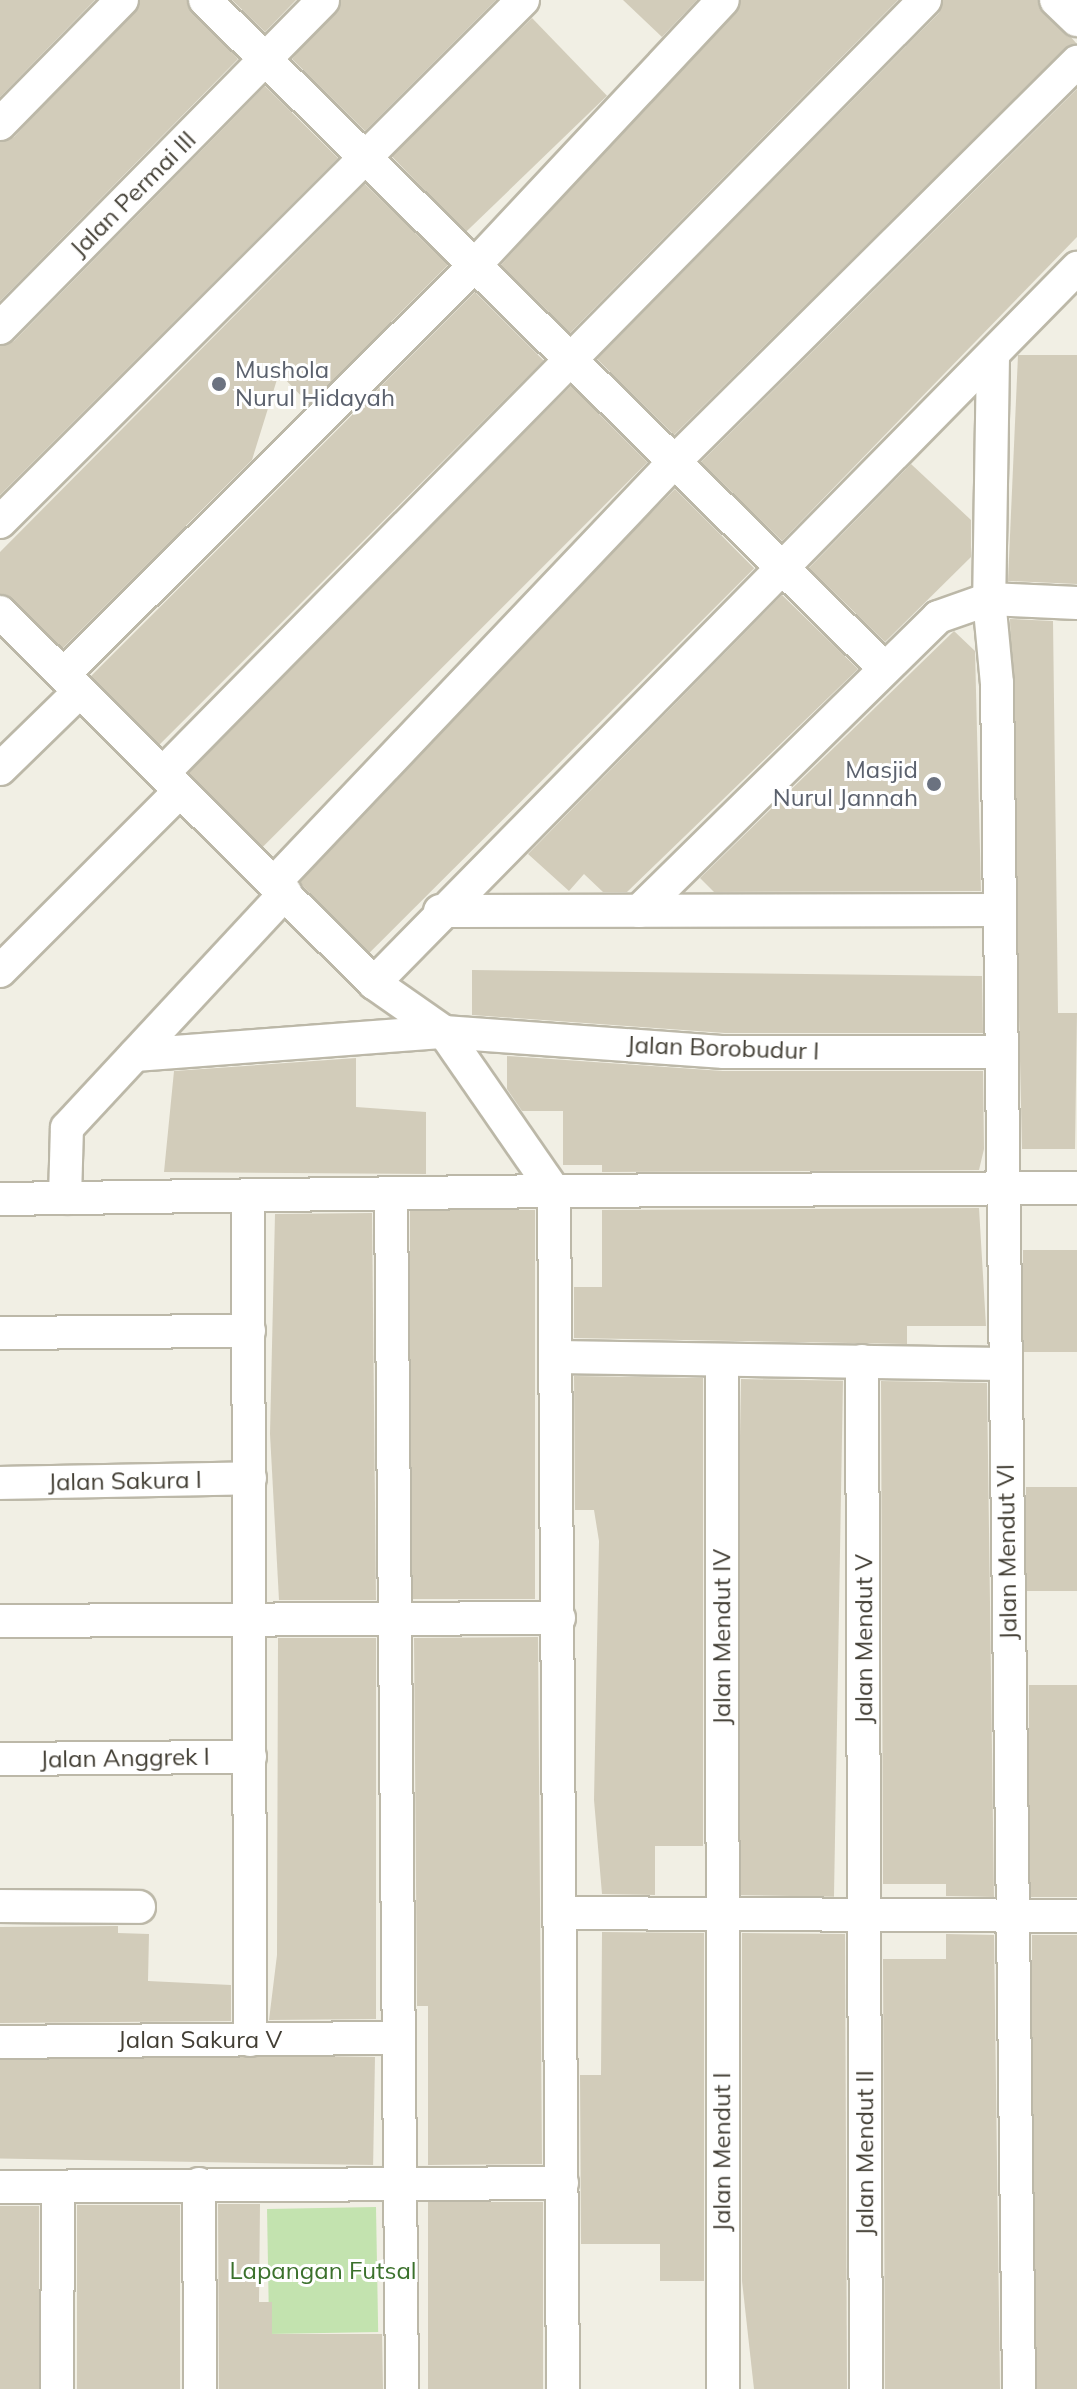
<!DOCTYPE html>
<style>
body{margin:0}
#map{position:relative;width:1077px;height:2389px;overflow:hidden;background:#f1efe4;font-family:Mulish,sans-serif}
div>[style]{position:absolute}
.green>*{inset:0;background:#c3e3af;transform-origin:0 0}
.building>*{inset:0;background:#d2ccba;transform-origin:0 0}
.roads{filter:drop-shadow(2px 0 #bcb8a8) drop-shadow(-2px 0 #bcb8a8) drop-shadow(0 2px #bcb8a8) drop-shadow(0 -2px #bcb8a8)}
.street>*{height:32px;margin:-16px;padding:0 16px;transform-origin:16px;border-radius:16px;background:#fff}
.dots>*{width:22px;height:22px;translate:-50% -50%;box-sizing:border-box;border:4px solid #fff;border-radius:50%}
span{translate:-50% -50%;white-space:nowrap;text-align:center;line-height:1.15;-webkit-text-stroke:6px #fff;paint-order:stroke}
.street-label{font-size:24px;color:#433f35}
.worship-label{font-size:24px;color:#5b616d}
.left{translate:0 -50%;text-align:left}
.right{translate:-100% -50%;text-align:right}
.park-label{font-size:24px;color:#3b712c}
</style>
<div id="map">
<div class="green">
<i style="left:376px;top:2207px;width:125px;height:109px;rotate:89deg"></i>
</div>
<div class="building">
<i style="clip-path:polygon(0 0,95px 0,0 97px)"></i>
<i style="clip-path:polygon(140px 0,187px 0,238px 59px,0 301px,0 142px,14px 137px)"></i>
<i style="clip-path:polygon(232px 0,296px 0,265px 32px)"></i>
<i style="clip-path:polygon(341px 0,496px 0,365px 131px,292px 59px)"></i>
<i style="clip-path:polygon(623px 0,697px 0,662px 37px)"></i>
<i style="clip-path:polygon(741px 0,898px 0,570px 333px,501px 265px)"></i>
<i style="clip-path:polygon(943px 0,1038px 0,1077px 44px,1064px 49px,674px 435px,597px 359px,939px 13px)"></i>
<i style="left:532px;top:18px;width:108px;height:197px;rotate:46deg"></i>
<i style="clip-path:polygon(265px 86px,338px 158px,0 495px,0 346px,14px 341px)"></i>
<i style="clip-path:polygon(1077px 89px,1077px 237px,782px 541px,701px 462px)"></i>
<i style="clip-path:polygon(365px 184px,448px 265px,309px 404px,279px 373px,252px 460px,63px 648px,0 594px,0 552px)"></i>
<i style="left:475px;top:292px;width:97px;height:543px;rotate:45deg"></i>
<i style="clip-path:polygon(1018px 355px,1077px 355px,1077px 584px,1008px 581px)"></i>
<i style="left:571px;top:386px;width:108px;height:544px;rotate:45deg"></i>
<i style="clip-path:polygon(911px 464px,971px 520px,971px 557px,885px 642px,809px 568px)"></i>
<i style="left:675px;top:489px;width:112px;height:544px;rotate:45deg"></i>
<i style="clip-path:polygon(782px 595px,858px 669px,627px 892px,603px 892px,584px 874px,569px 891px,528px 854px)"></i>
<i style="clip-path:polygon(1010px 619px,1053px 621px,1058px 1013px,1077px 1013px,1075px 1149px,1022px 1149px)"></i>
<i style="clip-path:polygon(954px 631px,975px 651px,981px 891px,714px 892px,700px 878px)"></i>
<i style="clip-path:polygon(472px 970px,982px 976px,983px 1033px,725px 1033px,472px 1015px)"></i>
<i style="clip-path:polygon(507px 1056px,723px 1071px,983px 1071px,984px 1149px,979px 1170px,602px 1172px,602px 1165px,563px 1165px,563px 1111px,522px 1111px,507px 1089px)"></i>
<i style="clip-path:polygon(356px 1058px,356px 1107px,426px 1112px,426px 1174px,164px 1172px,174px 1071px)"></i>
<i style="clip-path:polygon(979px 1208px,986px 1326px,907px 1326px,907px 1344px,574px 1338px,574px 1287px,602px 1287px,602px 1210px)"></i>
<i style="left:535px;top:1210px;width:389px;height:125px;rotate:90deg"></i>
<i style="clip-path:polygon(372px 1213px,376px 1600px,279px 1600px,270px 1434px,275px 1214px)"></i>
<i style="left:1023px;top:1250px;width:54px;height:102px"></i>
<i style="clip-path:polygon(574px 1376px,703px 1378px,703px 1846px,655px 1846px,655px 1895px,602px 1894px,594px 1800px,599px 1541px,594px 1510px,575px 1510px)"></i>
<i style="left:741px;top:1379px;width:102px;height:516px;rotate:1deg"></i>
<i style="clip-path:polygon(881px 1381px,987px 1383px,994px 1897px,946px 1896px,946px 1884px,883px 1884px)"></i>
<i style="left:1026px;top:1487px;width:51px;height:104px"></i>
<i style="clip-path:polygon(538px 1637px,542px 2164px,428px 2165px,428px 2006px,417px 2006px,414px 1638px)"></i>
<i style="clip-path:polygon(278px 1638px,376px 1638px,376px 2019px,269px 2020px,277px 1955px)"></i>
<i style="left:1029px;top:1685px;width:48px;height:212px"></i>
<i style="clip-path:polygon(118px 1926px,118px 1933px,149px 1934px,148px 1981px,231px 1985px,231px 2021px,0 2023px,0 1927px)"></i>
<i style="clip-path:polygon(602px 1932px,704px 1933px,704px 2281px,660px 2281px,660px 2244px,581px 2244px,580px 2075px,601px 2075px)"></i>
<i style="clip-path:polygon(742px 1933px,845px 1934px,847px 2389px,754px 2389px,742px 2281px)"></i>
<i style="clip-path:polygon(946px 1934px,994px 1935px,1000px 2389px,885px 2389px,883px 1959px,946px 1959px)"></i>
<i style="left:1032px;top:1935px;width:45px;height:454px"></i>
<i style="left:375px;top:2057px;width:108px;height:375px;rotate:91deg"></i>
<i style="left:543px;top:2202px;width:187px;height:115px;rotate:90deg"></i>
<i style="clip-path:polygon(218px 2204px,260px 2204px,259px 2302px,272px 2302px,272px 2334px,382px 2334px,383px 2389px,219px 2389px)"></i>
<i style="left:77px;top:2205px;width:103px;height:184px"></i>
<i style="left:0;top:2206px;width:39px;height:183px"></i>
</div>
<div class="roads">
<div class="street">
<i style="left:205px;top:0;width:951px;rotate:44.53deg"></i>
<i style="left:1056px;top:0;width:29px;rotate:44deg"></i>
<i style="left:0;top:124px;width:174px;rotate:-45.5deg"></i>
<i style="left:0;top:328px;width:460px;rotate:-45.4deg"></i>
<i style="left:993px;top:356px;width:243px;rotate:90.9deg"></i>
<i style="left:989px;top:599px;width:84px;rotate:84.6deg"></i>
<i style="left:997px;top:683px;width:1706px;rotate:89.26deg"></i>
<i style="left:0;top:522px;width:739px;rotate:-44.95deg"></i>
<i style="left:0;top:612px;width:527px;rotate:44.77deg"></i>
<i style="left:374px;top:983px;width:85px;rotate:35deg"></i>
<i style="left:444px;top:1032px;width:193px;rotate:55.3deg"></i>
<i style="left:554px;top:1191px;width:523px;rotate:-0.33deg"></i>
<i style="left:63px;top:675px;width:580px;rotate:-44.86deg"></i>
<i style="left:474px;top:266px;width:364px;rotate:-46.9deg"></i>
<i style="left:0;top:769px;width:110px;rotate:-44.3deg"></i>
<i style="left:164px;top:772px;width:1084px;rotate:-45.41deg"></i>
<i style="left:275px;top:882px;width:579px;rotate:-46.47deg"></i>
<i style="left:674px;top:462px;width:568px;rotate:-44.79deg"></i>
<i style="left:440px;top:911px;width:558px;rotate:-0.1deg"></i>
<i style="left:639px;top:911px;width:419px;rotate:-44.5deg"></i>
<i style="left:938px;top:617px;width:54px;rotate:-19.4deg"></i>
<i style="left:989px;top:599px;width:88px;rotate:2.6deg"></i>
<i style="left:0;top:971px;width:253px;rotate:-45deg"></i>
<i style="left:374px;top:983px;width:1003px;rotate:-45.48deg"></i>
<i style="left:135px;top:1055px;width:310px;rotate:-4.3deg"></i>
<i style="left:444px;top:1032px;width:281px;rotate:4.1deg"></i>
<i style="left:724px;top:1052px;width:278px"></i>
<i style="left:248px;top:1196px;width:844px;rotate:89.86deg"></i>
<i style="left:65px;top:1198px;width:70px;rotate:-88.4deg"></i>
<i style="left:67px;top:1128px;width:321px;rotate:-47.1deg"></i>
<i style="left:391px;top:1198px;width:1191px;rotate:89.47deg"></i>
<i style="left:0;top:1199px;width:554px;rotate:-0.83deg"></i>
<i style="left:554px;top:1191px;width:1198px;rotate:89.57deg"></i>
<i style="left:0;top:1333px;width:249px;rotate:-0.5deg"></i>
<i style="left:557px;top:1357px;width:445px;rotate:0.9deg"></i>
<i style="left:722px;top:1360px;width:1029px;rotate:89.94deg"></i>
<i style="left:862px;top:1361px;width:1028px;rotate:89.78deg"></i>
<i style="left:0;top:1483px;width:250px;rotate:-1.1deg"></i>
<i style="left:0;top:1621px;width:559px;rotate:-0.31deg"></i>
<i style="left:0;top:1759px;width:250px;rotate:-0.5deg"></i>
<i style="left:0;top:1906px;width:139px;rotate:0.4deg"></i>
<i style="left:561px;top:1913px;width:516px;rotate:0.33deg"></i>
<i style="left:0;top:2042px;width:399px;rotate:-0.6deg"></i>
<i style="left:199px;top:2184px;width:205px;rotate:89.7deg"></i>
<i style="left:0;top:2187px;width:562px;rotate:-0.41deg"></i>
<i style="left:57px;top:2389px;width:202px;rotate:-89.7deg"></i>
</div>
</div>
<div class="dots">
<i style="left:219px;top:384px;background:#6b7280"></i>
<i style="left:934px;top:784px;background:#6b7280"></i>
</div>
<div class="street-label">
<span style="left:133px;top:194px;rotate:-45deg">Jalan Permai III</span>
<span style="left:723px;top:1048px;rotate:2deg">Jalan Borobudur I</span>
<span style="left:125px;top:1481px;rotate:-1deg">Jalan Sakura I</span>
<span style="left:1007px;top:1552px;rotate:-91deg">Jalan Mendut VI</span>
<span style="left:722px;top:1637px;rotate:-90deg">Jalan Mendut IV</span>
<span style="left:864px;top:1639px;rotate:-90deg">Jalan Mendut V</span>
<span style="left:125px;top:1758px;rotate:-1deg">Jalan Anggrek I</span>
<span style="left:200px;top:2040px">Jalan Sakura V</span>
<span style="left:722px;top:2152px;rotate:-90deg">Jalan Mendut I</span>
<span style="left:865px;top:2153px;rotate:-90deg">Jalan Mendut II</span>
</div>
<div class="worship-label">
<span class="left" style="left:235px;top:384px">Mushola<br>Nurul Hidayah</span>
<span class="right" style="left:918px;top:784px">Masjid<br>Nurul Jannah</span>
</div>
<div class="park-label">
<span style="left:323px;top:2271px">Lapangan Futsal</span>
</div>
</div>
